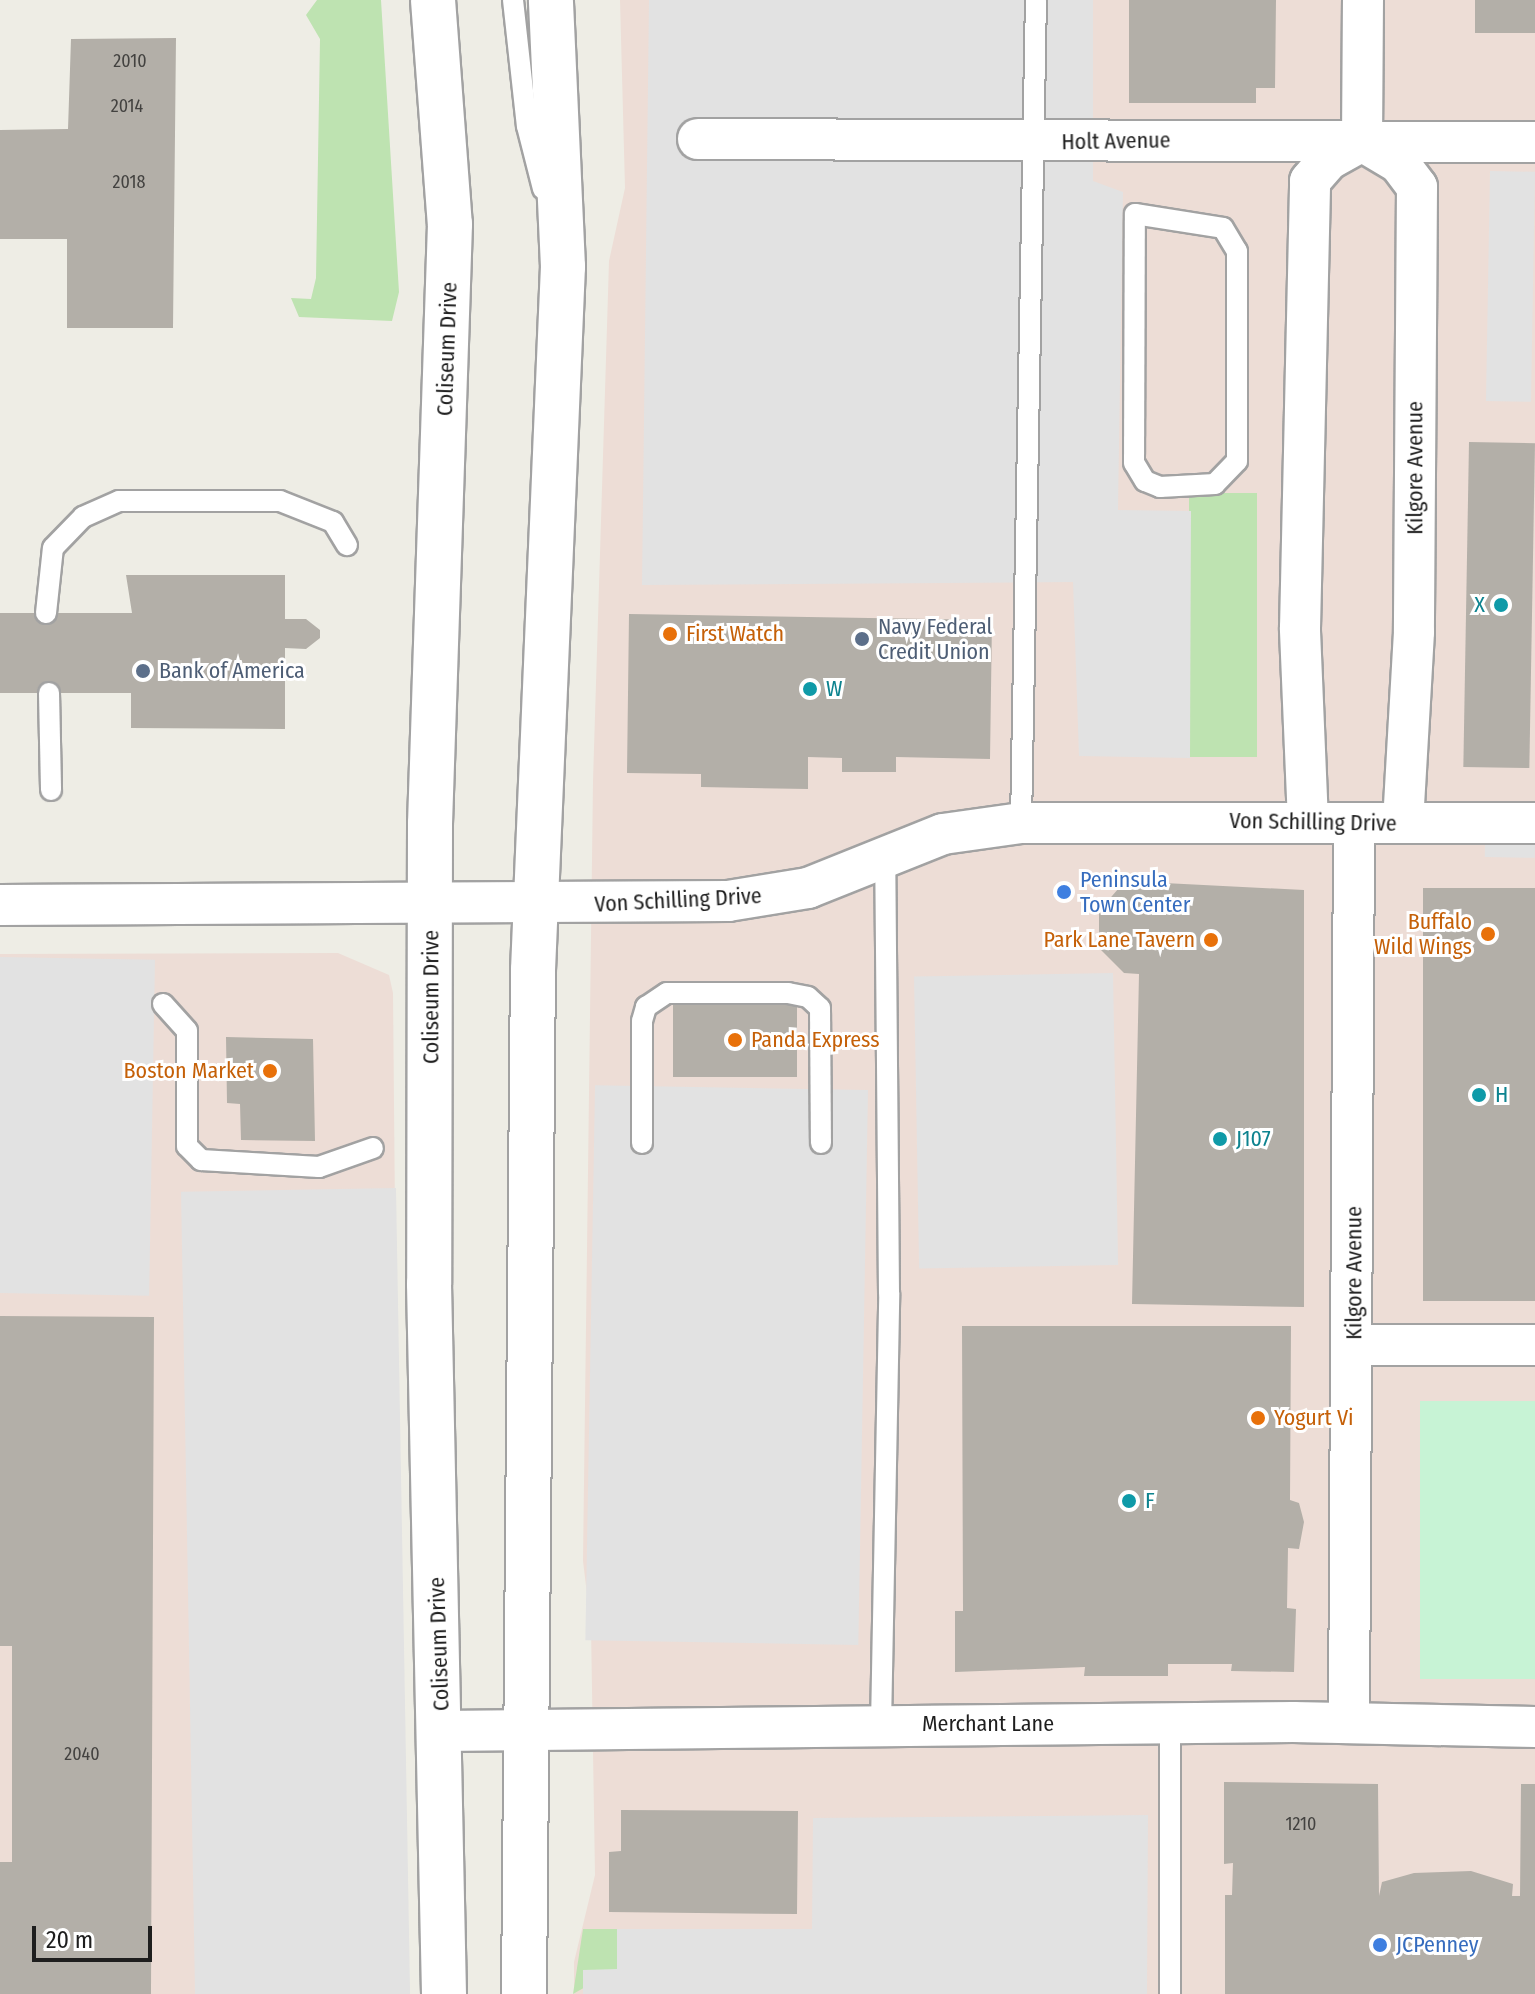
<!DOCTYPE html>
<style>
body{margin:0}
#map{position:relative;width:1535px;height:1994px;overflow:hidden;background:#eeede5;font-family:"Fira Sans Condensed",sans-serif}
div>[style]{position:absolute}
.commercial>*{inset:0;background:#edddd6}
.grass>*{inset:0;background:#bee3b1;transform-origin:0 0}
.park>*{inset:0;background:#c7f3d5;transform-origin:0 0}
.parking>*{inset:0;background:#e2e2e2;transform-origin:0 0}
.building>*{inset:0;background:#b3afa8;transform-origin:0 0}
.roads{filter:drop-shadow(2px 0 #a2a2a2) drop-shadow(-2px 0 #a2a2a2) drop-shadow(0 2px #a2a2a2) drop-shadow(0 -2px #a2a2a2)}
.service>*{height:20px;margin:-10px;padding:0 10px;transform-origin:10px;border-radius:10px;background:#fff}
.minor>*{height:40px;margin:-20px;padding:0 20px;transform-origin:20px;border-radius:20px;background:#fff}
.tertiary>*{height:44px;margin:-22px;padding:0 22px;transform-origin:22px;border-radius:22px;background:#fff}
.dots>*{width:22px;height:22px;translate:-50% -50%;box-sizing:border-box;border:4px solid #fff;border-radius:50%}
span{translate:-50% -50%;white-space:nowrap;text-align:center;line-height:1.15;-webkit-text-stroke:6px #fff;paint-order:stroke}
.number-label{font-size:18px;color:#434240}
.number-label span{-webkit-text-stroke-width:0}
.street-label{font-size:22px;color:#1e1e1e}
.culture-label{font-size:22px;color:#0d838f}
.right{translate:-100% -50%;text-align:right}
.left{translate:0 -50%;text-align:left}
.service-label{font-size:22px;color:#4e5e75}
.food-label{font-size:22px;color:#c56008}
.shop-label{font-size:22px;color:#366cbe}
.scale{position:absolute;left:32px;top:1926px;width:120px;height:36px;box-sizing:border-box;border:4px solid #1e1e1e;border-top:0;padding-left:10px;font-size:24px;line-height:28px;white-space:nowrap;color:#1e1e1e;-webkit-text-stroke:6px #fff;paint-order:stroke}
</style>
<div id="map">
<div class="commercial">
<i style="clip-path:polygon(620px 0,1535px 0,1535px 1994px,574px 1994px,574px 1962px,595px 1875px,591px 1627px,583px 1561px,593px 781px,609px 261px,625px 188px)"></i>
<i style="clip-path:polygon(338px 953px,389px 975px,393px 993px,402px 1994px,0 1994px,0 954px)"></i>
</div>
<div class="grass">
<i style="clip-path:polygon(317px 0,381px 0,399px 292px,392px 321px,299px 317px,291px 298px,311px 299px,316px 278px,320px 39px,306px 15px)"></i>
<i style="left:1257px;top:493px;width:264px;height:68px;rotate:90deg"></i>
<i style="clip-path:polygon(583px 1929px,617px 1929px,617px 1969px,573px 1994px)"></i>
</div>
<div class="park">
<i style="left:1420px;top:1401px;width:115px;height:278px"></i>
</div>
<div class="parking">
<i style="clip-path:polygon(649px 0,1093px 0,1093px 181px,1123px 192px,1118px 510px,1191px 511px,1190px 758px,1079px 756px,1073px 582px,642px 585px)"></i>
<i style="left:1490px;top:171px;width:45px;height:230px;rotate:1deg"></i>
<i style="left:1485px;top:844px;width:50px;height:13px;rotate:1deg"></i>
<i style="left:0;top:957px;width:155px;height:336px;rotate:1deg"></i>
<i style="left:1113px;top:973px;width:292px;height:199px;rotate:89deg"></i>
<i style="left:868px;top:1090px;width:555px;height:273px;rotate:91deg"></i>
<i style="left:396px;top:1188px;width:806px;height:215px;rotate:89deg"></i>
<i style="clip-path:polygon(1148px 1815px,1147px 1994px,583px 1994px,583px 1970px,617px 1969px,617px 1929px,812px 1929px,813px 1818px)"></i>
</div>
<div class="building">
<i style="clip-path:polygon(1129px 0,1276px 0,1275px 88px,1256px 88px,1256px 103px,1129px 103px)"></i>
<i style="left:1475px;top:0;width:60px;height:33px"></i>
<i style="clip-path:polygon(176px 38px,173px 328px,67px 328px,67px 239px,0 239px,0 130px,68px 129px,71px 39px)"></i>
<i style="left:1469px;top:442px;width:66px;height:325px;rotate:1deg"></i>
<i style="clip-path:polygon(126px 575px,285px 575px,285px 619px,306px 619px,320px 630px,320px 638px,306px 649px,285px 648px,285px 729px,131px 728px,131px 693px,0 693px,0 613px,132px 613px)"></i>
<i style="clip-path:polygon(629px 614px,992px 620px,990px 759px,896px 757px,896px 772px,842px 772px,842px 758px,808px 757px,808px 789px,701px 787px,701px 774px,627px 773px)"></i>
<i style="clip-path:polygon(1125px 881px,1304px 890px,1304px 1307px,1132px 1304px,1139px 974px,1124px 973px,1099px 948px,1099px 911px)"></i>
<i style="left:1423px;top:888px;width:112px;height:413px"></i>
<i style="left:673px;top:1004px;width:124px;height:73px"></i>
<i style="clip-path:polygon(226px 1037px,313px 1039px,315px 1141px,241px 1140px,240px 1104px,227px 1103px)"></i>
<i style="clip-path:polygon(0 1316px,154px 1317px,151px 1994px,0 1994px,0 1862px,12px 1862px,12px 1646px,0 1646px)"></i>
<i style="clip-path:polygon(962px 1326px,1291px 1326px,1290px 1500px,1299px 1503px,1304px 1522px,1299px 1549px,1288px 1548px,1287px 1608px,1296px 1609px,1294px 1672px,1231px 1671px,1232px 1664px,1168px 1664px,1168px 1676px,1084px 1676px,1085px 1667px,955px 1672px,955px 1611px,963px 1611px)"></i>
<i style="clip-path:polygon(1224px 1782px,1378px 1784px,1379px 1896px,1382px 1882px,1414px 1873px,1471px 1871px,1513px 1884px,1512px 1896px,1520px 1896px,1521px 1784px,1535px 1784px,1535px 1994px,1225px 1994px,1225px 1895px,1232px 1895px,1233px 1863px,1224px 1864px)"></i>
<i style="clip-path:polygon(621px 1810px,798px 1811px,797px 1914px,609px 1912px,609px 1852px,621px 1851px)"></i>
</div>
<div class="roads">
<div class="service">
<i style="left:513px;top:0;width:127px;rotate:83.7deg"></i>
<i style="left:527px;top:126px;width:65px;rotate:75.7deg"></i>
<i style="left:1135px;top:214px;width:89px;rotate:9deg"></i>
<i style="left:1223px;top:228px;width:27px;rotate:59deg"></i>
<i style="left:1237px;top:251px;width:210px;rotate:90deg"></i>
<i style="left:1237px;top:461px;width:32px;rotate:134deg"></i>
<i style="left:1215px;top:484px;width:55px;rotate:176.9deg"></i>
<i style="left:1160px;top:487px;width:16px;rotate:-158deg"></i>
<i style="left:1145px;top:481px;width:21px;rotate:-121deg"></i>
<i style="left:1134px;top:463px;width:249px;rotate:-89.8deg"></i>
<i style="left:46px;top:613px;width:65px;rotate:-83.9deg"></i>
<i style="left:53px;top:548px;width:43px;rotate:-45.9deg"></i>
<i style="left:83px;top:517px;width:39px;rotate:-24deg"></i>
<i style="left:119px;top:501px;width:161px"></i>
<i style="left:280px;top:501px;width:57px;rotate:21.6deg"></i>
<i style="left:333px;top:522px;width:27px;rotate:59deg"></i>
<i style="left:49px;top:693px;width:97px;rotate:88.8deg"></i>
<i style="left:1021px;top:823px;width:823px;rotate:-88.96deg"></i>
<i style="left:163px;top:1004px;width:36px;rotate:48deg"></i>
<i style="left:187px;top:1031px;width:115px;rotate:90deg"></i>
<i style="left:187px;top:1146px;width:20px;rotate:45deg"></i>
<i style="left:201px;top:1160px;width:118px;rotate:3.4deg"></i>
<i style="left:319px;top:1167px;width:57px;rotate:-19.4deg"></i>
<i style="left:642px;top:1143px;width:122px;rotate:-90deg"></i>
<i style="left:642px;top:1021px;width:15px;rotate:-74deg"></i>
<i style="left:646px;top:1007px;width:25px;rotate:-34deg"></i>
<i style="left:667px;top:993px;width:121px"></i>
<i style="left:788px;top:993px;width:20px;rotate:11deg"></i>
<i style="left:808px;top:997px;width:16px;rotate:43deg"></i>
<i style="left:820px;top:1008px;width:135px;rotate:89.6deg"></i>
<i style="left:1170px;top:1723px;width:271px;rotate:90deg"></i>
<i style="left:881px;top:1725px;width:432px;rotate:-88.9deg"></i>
<i style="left:889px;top:1293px;width:439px;rotate:-90.5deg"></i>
</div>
<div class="minor">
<i style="left:698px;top:139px;width:837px;rotate:0.21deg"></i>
<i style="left:1362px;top:141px;width:43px;rotate:30.7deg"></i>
<i style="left:1399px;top:163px;width:30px;rotate:53deg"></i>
<i style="left:1417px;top:187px;width:445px;rotate:90.4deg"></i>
<i style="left:1414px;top:632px;width:191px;rotate:93.3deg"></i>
<i style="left:1362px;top:141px;width:141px;rotate:-89.6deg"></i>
<i style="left:1308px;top:822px;width:194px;rotate:-92.4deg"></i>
<i style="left:1300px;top:628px;width:447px;rotate:-88.7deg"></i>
<i style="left:1310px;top:181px;width:28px;rotate:-49deg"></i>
<i style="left:1328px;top:160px;width:39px;rotate:-29deg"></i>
<i style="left:0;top:905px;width:728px;rotate:-0.31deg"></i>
<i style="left:728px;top:901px;width:81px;rotate:-9.2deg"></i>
<i style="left:808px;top:888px;width:145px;rotate:-21.8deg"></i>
<i style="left:943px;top:834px;width:79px;rotate:-8deg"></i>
<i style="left:1021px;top:823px;width:514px"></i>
<i style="left:1355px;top:1345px;width:180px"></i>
<i style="left:1349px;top:1723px;width:899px;rotate:-89.68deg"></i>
<i style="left:441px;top:1731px;width:852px;rotate:-0.61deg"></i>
<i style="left:1293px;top:1722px;width:242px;rotate:1.2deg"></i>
</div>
<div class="tertiary">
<i style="left:433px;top:0;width:225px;rotate:85.7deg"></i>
<i style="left:450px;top:224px;width:600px;rotate:91.91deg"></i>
<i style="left:430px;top:824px;width:460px;rotate:90.1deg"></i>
<i style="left:429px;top:1284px;width:710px;rotate:88.79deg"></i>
<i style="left:524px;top:1994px;width:1024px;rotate:-89.5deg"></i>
<i style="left:533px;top:970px;width:704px;rotate:-87.56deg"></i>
<i style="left:563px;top:267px;width:267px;rotate:-92.6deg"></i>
</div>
</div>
<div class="dots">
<i style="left:1501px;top:605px;background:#0f9aa8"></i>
<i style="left:670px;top:634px;background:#e8710a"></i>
<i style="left:862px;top:639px;background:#5c6f8a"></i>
<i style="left:143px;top:671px;background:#5c6f8a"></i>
<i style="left:810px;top:689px;background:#0f9aa8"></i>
<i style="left:1064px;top:892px;background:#3f7fe0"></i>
<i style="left:1488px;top:934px;background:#e8710a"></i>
<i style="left:1211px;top:940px;background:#e8710a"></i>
<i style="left:735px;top:1040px;background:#e8710a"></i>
<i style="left:270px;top:1071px;background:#e8710a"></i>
<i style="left:1479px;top:1095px;background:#0f9aa8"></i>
<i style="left:1220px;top:1139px;background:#0f9aa8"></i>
<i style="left:1258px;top:1418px;background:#e8710a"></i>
<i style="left:1129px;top:1501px;background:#0f9aa8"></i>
<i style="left:1380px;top:1945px;background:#3f7fe0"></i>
</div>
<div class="number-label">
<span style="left:130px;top:61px">2010</span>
<span style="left:127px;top:106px">2014</span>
<span style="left:129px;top:182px">2018</span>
<span style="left:82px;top:1754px">2040</span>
<span style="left:1301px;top:1824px">1210</span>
</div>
<div class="street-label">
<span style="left:1116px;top:141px;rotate:-1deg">Holt Avenue</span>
<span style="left:447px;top:349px;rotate:-88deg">Coliseum Drive</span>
<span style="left:1415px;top:468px;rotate:-90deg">Kilgore Avenue</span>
<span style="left:1313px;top:822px;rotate:1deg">Von Schilling Drive</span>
<span style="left:678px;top:900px;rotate:-3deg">Von Schilling Drive</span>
<span style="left:431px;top:997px;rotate:-90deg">Coliseum Drive</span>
<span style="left:1354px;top:1273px;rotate:-90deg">Kilgore Avenue</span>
<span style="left:439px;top:1644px;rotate:-92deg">Coliseum Drive</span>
<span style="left:988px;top:1724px">Merchant Lane</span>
</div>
<div class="culture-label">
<span class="right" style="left:1485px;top:605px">X</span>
<span class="left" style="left:826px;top:689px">W</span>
<span class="left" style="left:1495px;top:1095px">H</span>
<span class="left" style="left:1236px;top:1139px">J107</span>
<span class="left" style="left:1145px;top:1501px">F</span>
</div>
<div class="service-label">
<span class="left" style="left:878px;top:639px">Navy Federal<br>Credit Union</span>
<span class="left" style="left:159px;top:671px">Bank of America</span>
</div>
<div class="food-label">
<span class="left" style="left:686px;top:634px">First Watch</span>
<span class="right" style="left:1472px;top:934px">Buffalo<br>Wild Wings</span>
<span class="right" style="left:1195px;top:940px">Park Lane Tavern</span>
<span class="left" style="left:751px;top:1040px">Panda Express</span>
<span class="right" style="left:254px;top:1071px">Boston Market</span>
<span class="left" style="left:1274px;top:1418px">Yogurt Vi</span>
</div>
<div class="shop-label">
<span class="left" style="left:1080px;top:892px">Peninsula<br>Town Center</span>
<span class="left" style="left:1396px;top:1945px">JCPenney</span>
</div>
<div class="scale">20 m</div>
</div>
